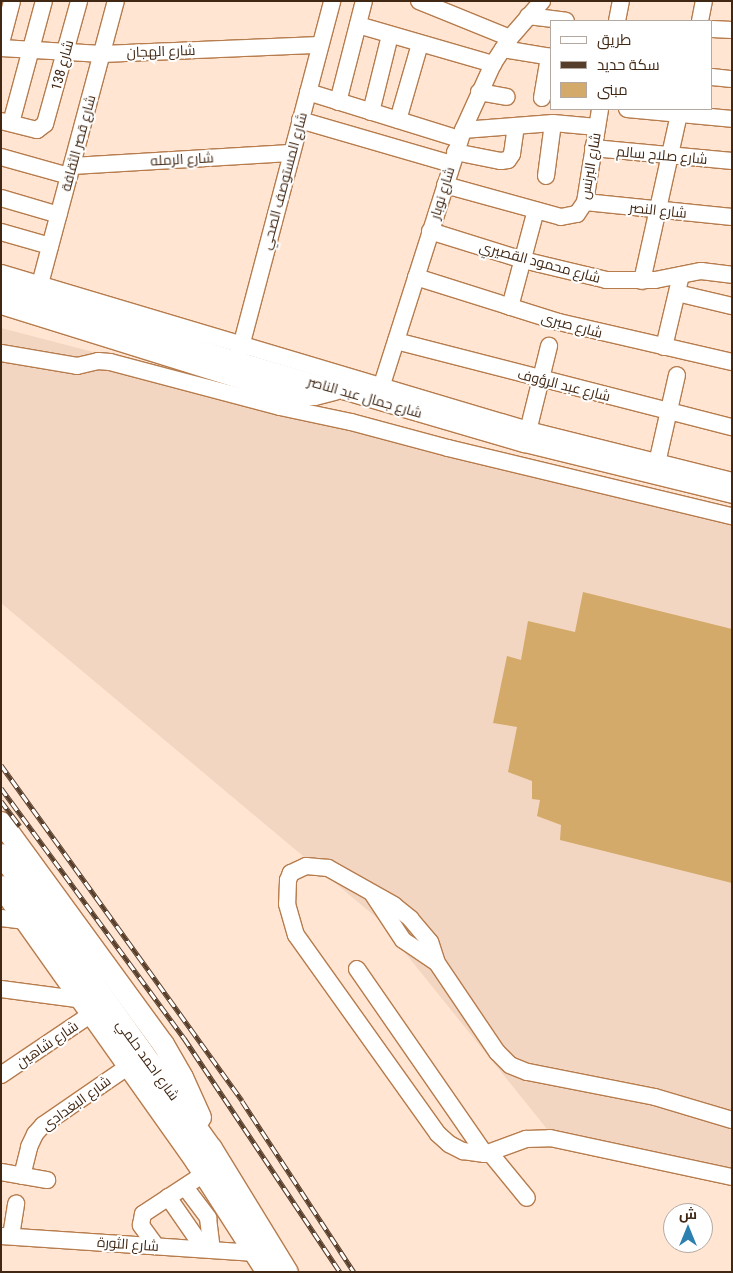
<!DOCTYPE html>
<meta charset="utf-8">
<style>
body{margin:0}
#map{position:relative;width:733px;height:1273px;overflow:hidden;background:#ffe5d2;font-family:"Roboto Condensed",Cairo,sans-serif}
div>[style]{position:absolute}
.built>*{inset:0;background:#f3d6c1}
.building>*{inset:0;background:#d3aa69}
.roads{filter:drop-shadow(1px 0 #b67c4d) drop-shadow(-1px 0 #b67c4d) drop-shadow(0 1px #b67c4d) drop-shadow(0 -1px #b67c4d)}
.minor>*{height:16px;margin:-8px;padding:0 8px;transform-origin:8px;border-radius:8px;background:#fff}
.major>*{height:21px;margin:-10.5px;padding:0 10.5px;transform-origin:10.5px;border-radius:10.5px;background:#fff}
.rail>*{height:5px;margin-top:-2.5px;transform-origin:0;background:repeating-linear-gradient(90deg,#fff 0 9px,#573e2b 0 18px);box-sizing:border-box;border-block:1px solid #573e2b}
span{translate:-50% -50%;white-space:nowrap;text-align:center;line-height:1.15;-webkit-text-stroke:4px #fff;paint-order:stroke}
.street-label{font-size:14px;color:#412815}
.frame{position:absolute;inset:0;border:2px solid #412815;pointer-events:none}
.legend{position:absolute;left:550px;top:20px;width:162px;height:90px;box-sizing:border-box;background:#fff;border:1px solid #b3a9a1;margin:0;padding:6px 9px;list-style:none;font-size:15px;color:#412815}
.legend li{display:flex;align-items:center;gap:10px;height:25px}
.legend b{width:25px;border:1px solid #b3a9a1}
.north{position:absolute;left:663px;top:1203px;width:50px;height:50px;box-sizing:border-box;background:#fff;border:1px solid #b3a9a1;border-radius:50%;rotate:0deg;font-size:14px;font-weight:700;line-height:20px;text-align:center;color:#412815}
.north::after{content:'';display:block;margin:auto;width:18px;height:22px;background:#2b80af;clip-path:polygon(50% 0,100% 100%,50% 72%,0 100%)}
</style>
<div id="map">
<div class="built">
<i style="clip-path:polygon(1px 328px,732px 518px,732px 1168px,551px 1134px,377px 918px,1px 603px)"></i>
</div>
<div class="building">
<i style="clip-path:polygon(583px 592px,732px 629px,732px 883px,560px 840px,561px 825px,537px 816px,540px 800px,532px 799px,532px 781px,508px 772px,517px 727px,493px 723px,507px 656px,521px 660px,528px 621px,575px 632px)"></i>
</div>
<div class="roads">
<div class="minor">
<i style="left:419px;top:1px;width:98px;rotate:22.1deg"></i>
<i style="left:528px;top:16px;width:38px;rotate:7deg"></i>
<i style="left:617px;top:21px;width:20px;rotate:-79deg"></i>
<i style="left:700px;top:21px;width:20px;rotate:-79deg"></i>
<i style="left:358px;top:25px;width:141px;rotate:16.1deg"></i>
<i style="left:712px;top:29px;width:20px;rotate:3deg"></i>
<i style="left:1px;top:43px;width:43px;rotate:-75.3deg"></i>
<i style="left:1px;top:48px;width:101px;rotate:3.4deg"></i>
<i style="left:102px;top:54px;width:218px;rotate:-2.4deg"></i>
<i style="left:503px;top:49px;width:50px;rotate:9.3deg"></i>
<i style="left:712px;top:77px;width:20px;rotate:6deg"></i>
<i style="left:308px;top:92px;width:158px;rotate:17.3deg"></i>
<i style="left:479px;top:92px;width:28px;rotate:10deg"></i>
<i style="left:542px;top:98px;width:42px;rotate:-80.3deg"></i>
<i style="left:338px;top:102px;width:104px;rotate:-75.6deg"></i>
<i style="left:627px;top:109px;width:105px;rotate:5.4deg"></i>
<i style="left:371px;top:112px;width:79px;rotate:-76.1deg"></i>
<i style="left:300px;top:120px;width:157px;rotate:16.2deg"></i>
<i style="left:398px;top:120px;width:79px;rotate:-73.9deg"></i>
<i style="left:1px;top:121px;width:37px;rotate:14deg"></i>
<i style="left:37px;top:130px;width:10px;rotate:-37deg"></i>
<i style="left:45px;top:124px;width:128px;rotate:-74.5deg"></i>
<i style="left:11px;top:123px;width:126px;rotate:-74.9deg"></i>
<i style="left:463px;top:130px;width:90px;rotate:-4.4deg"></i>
<i style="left:553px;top:123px;width:44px;rotate:5.2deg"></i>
<i style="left:593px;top:148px;width:140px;rotate:5.3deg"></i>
<i style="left:455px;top:152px;width:47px;rotate:11.1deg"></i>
<i style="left:501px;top:161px;width:7px;rotate:-8deg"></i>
<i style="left:508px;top:160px;width:7px;rotate:-56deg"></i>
<i style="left:512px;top:154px;width:28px;rotate:-82deg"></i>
<i style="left:1px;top:157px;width:71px;rotate:15.6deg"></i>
<i style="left:72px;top:166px;width:219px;rotate:-3.4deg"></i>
<i style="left:546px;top:176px;width:53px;rotate:-82.5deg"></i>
<i style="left:445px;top:185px;width:120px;rotate:15.4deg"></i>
<i style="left:561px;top:217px;width:16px;rotate:-11deg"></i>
<i style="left:577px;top:214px;width:14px;rotate:-56deg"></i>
<i style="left:585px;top:202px;width:94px;rotate:-80.8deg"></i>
<i style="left:1px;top:198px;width:60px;rotate:16.3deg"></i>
<i style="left:585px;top:202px;width:148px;rotate:5.8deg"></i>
<i style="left:430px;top:231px;width:97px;rotate:17.3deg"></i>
<i style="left:523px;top:260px;width:85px;rotate:13.5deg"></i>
<i style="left:606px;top:280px;width:49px"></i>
<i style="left:655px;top:280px;width:47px;rotate:-11.1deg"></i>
<i style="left:701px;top:271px;width:31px;rotate:7deg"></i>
<i style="left:1px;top:232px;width:51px;rotate:15.9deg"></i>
<i style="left:1px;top:273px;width:550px;rotate:16.59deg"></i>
<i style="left:528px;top:430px;width:210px;rotate:14deg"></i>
<i style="left:416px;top:277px;width:150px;rotate:17.5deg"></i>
<i style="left:559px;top:322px;width:178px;rotate:13deg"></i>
<i style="left:642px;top:281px;width:176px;rotate:-77.5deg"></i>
<i style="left:40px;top:284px;width:293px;rotate:-75deg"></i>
<i style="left:1px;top:286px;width:247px;rotate:17.4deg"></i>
<i style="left:237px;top:360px;width:300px;rotate:16.3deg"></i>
<i style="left:525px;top:444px;width:213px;rotate:13.8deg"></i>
<i style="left:677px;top:293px;width:57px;rotate:13.3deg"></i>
<i style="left:510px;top:307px;width:100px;rotate:-75deg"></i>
<i style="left:396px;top:341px;width:347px;rotate:14.4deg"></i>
<i style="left:664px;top:347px;width:74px;rotate:-76.7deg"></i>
<i style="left:1px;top:353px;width:77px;rotate:9.7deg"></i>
<i style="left:77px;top:366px;width:22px;rotate:-13deg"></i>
<i style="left:98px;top:361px;width:12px;rotate:5deg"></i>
<i style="left:110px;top:362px;width:176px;rotate:14.8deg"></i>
<i style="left:280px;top:407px;width:73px;rotate:11.9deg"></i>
<i style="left:351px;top:422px;width:100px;rotate:15deg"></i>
<i style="left:448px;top:448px;width:292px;rotate:13.5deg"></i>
<i style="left:239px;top:354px;width:365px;rotate:-75.2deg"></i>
<i style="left:378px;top:397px;width:280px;rotate:-72.3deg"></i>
<i style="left:463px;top:130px;width:72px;rotate:-65.6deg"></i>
<i style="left:493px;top:64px;width:31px;rotate:-57deg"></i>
<i style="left:510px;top:38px;width:49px;rotate:-49.1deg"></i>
<i style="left:526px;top:439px;width:96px;rotate:-76.1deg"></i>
<i style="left:657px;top:463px;width:90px;rotate:-77.2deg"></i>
<i style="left:372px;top:893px;width:56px;rotate:56.6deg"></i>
<i style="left:403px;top:940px;width:41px;rotate:34.1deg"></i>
<i style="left:1px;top:918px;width:25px;rotate:7deg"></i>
<i style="left:357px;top:969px;width:225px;rotate:55.3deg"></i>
<i style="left:1px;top:989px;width:84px;rotate:7.5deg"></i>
<i style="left:1px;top:1075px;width:111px;rotate:-34deg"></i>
<i style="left:732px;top:1120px;width:80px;rotate:-163.4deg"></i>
<i style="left:655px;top:1097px;width:130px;rotate:-168.9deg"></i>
<i style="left:527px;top:1072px;width:18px;rotate:-158deg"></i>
<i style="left:510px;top:1065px;width:18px;rotate:-135deg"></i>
<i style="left:497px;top:1052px;width:107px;rotate:-124deg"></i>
<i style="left:437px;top:963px;width:22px;rotate:-108deg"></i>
<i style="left:430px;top:942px;width:30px;rotate:-130deg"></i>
<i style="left:411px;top:919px;width:22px;rotate:-141deg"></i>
<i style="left:394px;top:905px;width:76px;rotate:-150.7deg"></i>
<i style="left:328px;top:868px;width:22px;rotate:-175deg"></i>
<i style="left:306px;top:866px;width:17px;rotate:155deg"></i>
<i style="left:291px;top:873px;width:8px;rotate:113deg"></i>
<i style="left:288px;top:880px;width:24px;rotate:92deg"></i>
<i style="left:287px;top:904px;width:32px;rotate:74deg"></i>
<i style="left:296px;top:935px;width:244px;rotate:54.5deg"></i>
<i style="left:438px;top:1134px;width:15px;rotate:42deg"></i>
<i style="left:449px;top:1144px;width:16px;rotate:27deg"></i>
<i style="left:463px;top:1151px;width:22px;rotate:8deg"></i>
<i style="left:485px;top:1154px;width:44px;rotate:-20.1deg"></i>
<i style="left:526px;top:1139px;width:24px;rotate:-2deg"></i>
<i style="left:550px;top:1138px;width:186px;rotate:12.1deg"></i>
<i style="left:490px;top:1153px;width:58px;rotate:50.6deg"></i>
<i style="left:1px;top:1172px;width:47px;rotate:9.9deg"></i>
<i style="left:22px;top:1176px;width:30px;rotate:-76deg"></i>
<i style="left:29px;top:1147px;width:14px;rotate:-65deg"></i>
<i style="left:35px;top:1134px;width:12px;rotate:-48deg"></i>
<i style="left:43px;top:1125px;width:104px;rotate:-34.5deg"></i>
<i style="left:185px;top:1187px;width:39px;rotate:53deg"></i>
<i style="left:208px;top:1218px;width:32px;rotate:83deg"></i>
<i style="left:168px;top:1197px;width:63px;rotate:55.3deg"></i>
<i style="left:1px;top:1236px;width:255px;rotate:3.8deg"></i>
<i style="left:11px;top:1236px;width:33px;rotate:-81deg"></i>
<i style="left:156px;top:1246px;width:26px;rotate:-126deg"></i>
<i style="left:141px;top:1225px;width:11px;rotate:-80deg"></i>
<i style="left:143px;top:1214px;width:73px;rotate:-33.3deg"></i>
</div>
<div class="major">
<i style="left:1px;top:303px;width:259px;rotate:17.3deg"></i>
<i style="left:248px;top:380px;width:57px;rotate:14.3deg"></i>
<i style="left:303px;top:394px;width:11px"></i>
<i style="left:314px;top:394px;width:21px;rotate:-14deg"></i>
<i style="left:1px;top:822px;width:275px;rotate:53.9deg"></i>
<i style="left:163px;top:1044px;width:38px;rotate:60deg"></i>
<i style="left:182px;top:1077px;width:44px;rotate:65.8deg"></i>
<i style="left:1px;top:854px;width:361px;rotate:54.5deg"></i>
<i style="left:211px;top:1148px;width:145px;rotate:58.5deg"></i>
<i style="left:1px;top:886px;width:336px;rotate:54.7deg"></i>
<i style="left:195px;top:1160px;width:133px;rotate:57.3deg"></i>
</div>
</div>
<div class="rail">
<i style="left:1px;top:765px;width:413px;rotate:54.3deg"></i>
<i style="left:242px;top:1101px;width:204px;rotate:56.8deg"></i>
<i style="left:1px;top:788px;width:310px;rotate:53.8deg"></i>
<i style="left:184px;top:1038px;width:281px;rotate:56.3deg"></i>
<i style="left:1px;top:801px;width:31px;rotate:53deg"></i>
</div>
<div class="street-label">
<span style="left:161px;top:51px;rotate:-2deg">شارع الهجان</span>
<span style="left:62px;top:65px;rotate:-75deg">شارع 138</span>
<span style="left:78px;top:143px;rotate:-75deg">شارع قصر الثقافة</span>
<span style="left:662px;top:155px;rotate:5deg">شارع صلاح سالم</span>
<span style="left:182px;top:159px;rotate:-3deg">شارع الرمله</span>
<span style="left:590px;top:166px;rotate:-80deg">شارع البرنس</span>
<span style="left:284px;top:181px;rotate:-75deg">شارع المستوصف الصحي</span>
<span style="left:442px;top:193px;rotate:-73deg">شارع نوبار</span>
<span style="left:658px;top:210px;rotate:6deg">شارع النصر</span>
<span style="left:540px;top:262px;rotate:15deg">شارع محمود القصيري</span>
<span style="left:572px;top:325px;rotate:15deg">شارع صبرى</span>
<span style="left:564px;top:385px;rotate:14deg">شارع عبد الرؤوف</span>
<span style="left:365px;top:397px;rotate:16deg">شارع جمال عبد الناصر</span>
<span style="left:47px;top:1044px;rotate:-34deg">شارع شاهين</span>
<span style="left:148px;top:1060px;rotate:54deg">شارع احمد حلمي</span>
<span style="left:76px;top:1103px;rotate:-36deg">شارع البغدادى</span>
<span style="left:128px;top:1244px;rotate:4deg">شارع الثورة</span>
</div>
<div class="frame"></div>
<ul class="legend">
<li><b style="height:6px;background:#fff"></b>طريق</li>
<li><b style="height:6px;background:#573e2b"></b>سكة حديد</li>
<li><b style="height:14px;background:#d3aa69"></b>مبنى</li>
</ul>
<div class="north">ش</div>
</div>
